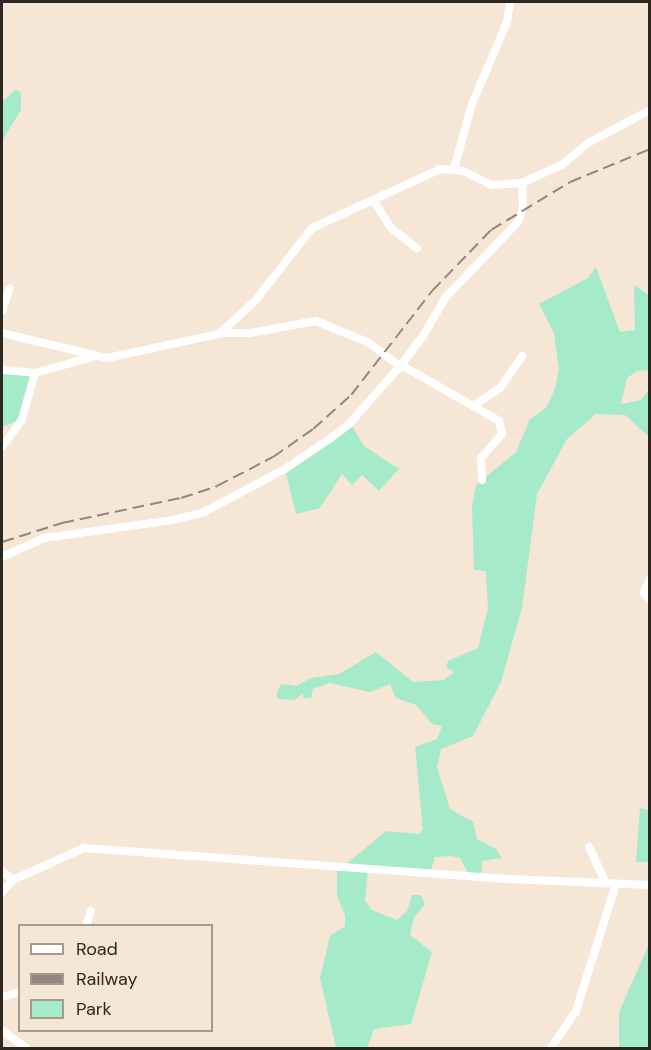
<!DOCTYPE html>
<style>
body{margin:0}
#map{position:relative;width:651px;height:1050px;overflow:hidden;background:#f5e6d6;font-family:"DM Sans",sans-serif}
div>[style]{position:absolute}
.green>*{inset:0;background:#a5ebca}
.minor>*{height:8px;margin:-4px;padding:0 4px;transform-origin:4px;border-radius:4px;background:#fff}
.rail>*{height:1.5px;margin-top:-0.75px;transform-origin:0;background:repeating-linear-gradient(90deg,#92877c 0 12px,transparent 0 18px)}
span{translate:-50% -50%;white-space:nowrap;text-align:center;line-height:1.15;-webkit-text-stroke:5px #f5e6d6;paint-order:stroke}
.frame{position:absolute;inset:0;border:3px solid #2d2721;pointer-events:none}
.legend{position:absolute;left:18px;top:924px;width:195px;height:108px;box-sizing:border-box;background:#f5e6d6;border:2px solid #a59a8e;margin:0;padding:8px 10px;list-style:none;font-size:18px;color:#2d2721}
.legend li{display:flex;align-items:center;gap:12px;height:30px}
.legend b{width:30px;border:2px solid #a59a8e}
</style>
<div id="map">
<div class="green">
<i style="clip-path:polygon(16px 89px,21px 93px,21px 110px,2px 141px,2px 102px)"></i>
<i style="clip-path:polygon(596px 267px,620px 332px,635px 330px,634px 285px,649px 295px,649px 370px,637px 371px,627px 378px,621px 404px,641px 400px,649px 389px,649px 437px,625px 415px,596px 414px,567px 439px,537px 494px,522px 608px,501px 682px,473px 736px,441px 749px,437px 767px,450px 809px,473px 822px,477px 839px,496px 849px,502px 858px,482px 861px,481px 877px,470px 876px,460px 858px,451px 856px,435px 857px,430px 874px,368px 869px,365px 901px,372px 910px,397px 920px,407px 911px,412px 895px,421px 895px,425px 904px,414px 918px,410px 935px,432px 952px,411px 1024px,374px 1029px,367px 1048px,336px 1048px,320px 978px,330px 936px,345px 926px,345px 915px,337px 896px,337px 866px,344px 866px,386px 831px,418px 834px,423px 830px,415px 747px,437px 739px,442px 726px,432px 724px,416px 705px,396px 698px,390px 684px,370px 692px,329px 683px,313px 689px,311px 698px,304px 698px,302px 694px,295px 700px,277px 699px,277px 692px,281px 684px,296px 686px,311px 678px,339px 674px,376px 652px,413px 682px,444px 680px,454px 672px,446px 667px,448px 661px,478px 648px,488px 608px,486px 571px,474px 570px,472px 506px,476px 485px,516px 452px,530px 419px,546px 408px,555px 389px,559px 370px,554px 333px,539px 304px,588px 278px)"></i>
<i style="clip-path:polygon(2px 370px,35px 373px,22px 419px,2px 427px)"></i>
<i style="clip-path:polygon(350px 423px,364px 446px,399px 469px,379px 491px,362px 475px,352px 485px,342px 474px,320px 508px,296px 514px,285px 469px)"></i>
<i style="clip-path:polygon(640px 808px,649px 810px,649px 862px,636px 862px)"></i>
<i style="clip-path:polygon(649px 944px,649px 1048px,619px 1048px,619px 1012px)"></i>
</div>
<div class="minor">
<i style="left:454px;top:169px;width:67px;rotate:-74.5deg"></i>
<i style="left:472px;top:104px;width:89px;rotate:-66.9deg"></i>
<i style="left:507px;top:22px;width:20px;rotate:-81deg"></i>
<i style="left:373px;top:200px;width:33px;rotate:57deg"></i>
<i style="left:391px;top:228px;width:33px;rotate:38deg"></i>
<i style="left:2px;top:311px;width:24px;rotate:-71deg"></i>
<i style="left:2px;top:333px;width:108px;rotate:13.4deg"></i>
<i style="left:107px;top:358px;width:115px;rotate:-12.1deg"></i>
<i style="left:219px;top:334px;width:49px;rotate:-42.5deg"></i>
<i style="left:255px;top:301px;width:93px;rotate:-52deg"></i>
<i style="left:312px;top:228px;width:141px;rotate:-24.7deg"></i>
<i style="left:440px;top:169px;width:23px;rotate:5deg"></i>
<i style="left:463px;top:171px;width:32px;rotate:26deg"></i>
<i style="left:492px;top:185px;width:30px;rotate:-4deg"></i>
<i style="left:522px;top:183px;width:45px;rotate:-24.9deg"></i>
<i style="left:563px;top:164px;width:33px;rotate:-40deg"></i>
<i style="left:588px;top:143px;width:70px;rotate:-28deg"></i>
<i style="left:222px;top:333px;width:28px"></i>
<i style="left:250px;top:333px;width:67px;rotate:-10.3deg"></i>
<i style="left:316px;top:321px;width:57px;rotate:22.5deg"></i>
<i style="left:369px;top:343px;width:39px;rotate:37deg"></i>
<i style="left:401px;top:365px;width:113px;rotate:29.7deg"></i>
<i style="left:499px;top:421px;width:13px;rotate:77deg"></i>
<i style="left:502px;top:434px;width:32px;rotate:131deg"></i>
<i style="left:481px;top:458px;width:22px;rotate:87deg"></i>
<i style="left:2px;top:370px;width:33px;rotate:5deg"></i>
<i style="left:35px;top:373px;width:59px;rotate:-15.7deg"></i>
<i style="left:473px;top:406px;width:32px;rotate:-34deg"></i>
<i style="left:500px;top:388px;width:39px;rotate:-55deg"></i>
<i style="left:2px;top:447px;width:34px;rotate:-54deg"></i>
<i style="left:22px;top:419px;width:48px;rotate:-74.2deg"></i>
<i style="left:2px;top:557px;width:46px;rotate:-24.3deg"></i>
<i style="left:44px;top:538px;width:130px;rotate:-7.9deg"></i>
<i style="left:173px;top:520px;width:32px;rotate:-14deg"></i>
<i style="left:204px;top:512px;width:92px;rotate:-28deg"></i>
<i style="left:285px;top:469px;width:55px;rotate:-34deg"></i>
<i style="left:331px;top:438px;width:24px;rotate:-38deg"></i>
<i style="left:350px;top:423px;width:77px;rotate:-48.7deg"></i>
<i style="left:401px;top:365px;width:36px;rotate:-53deg"></i>
<i style="left:423px;top:336px;width:44px;rotate:-59.9deg"></i>
<i style="left:445px;top:298px;width:105px;rotate:-46.2deg"></i>
<i style="left:518px;top:222px;width:15px;rotate:-70deg"></i>
<i style="left:523px;top:208px;width:25px;rotate:-92deg"></i>
<i style="left:650px;top:578px;width:16px;rotate:112deg"></i>
<i style="left:644px;top:593px;width:9px;rotate:49deg"></i>
<i style="left:589px;top:847px;width:40px;rotate:65deg"></i>
<i style="left:2px;top:871px;width:14px;rotate:39deg"></i>
<i style="left:2px;top:892px;width:16px;rotate:-47deg"></i>
<i style="left:13px;top:880px;width:78px;rotate:-24.3deg"></i>
<i style="left:84px;top:848px;width:424px;rotate:4.2deg"></i>
<i style="left:507px;top:879px;width:143px;rotate:2.4deg"></i>
<i style="left:86px;top:926px;width:16px;rotate:-72deg"></i>
<i style="left:2px;top:997px;width:19px;rotate:-16deg"></i>
<i style="left:2px;top:1030px;width:30px;rotate:37deg"></i>
<i style="left:551px;top:1048px;width:45px;rotate:-56deg"></i>
<i style="left:576px;top:1011px;width:133px;rotate:-72.5deg"></i>
</div>
<div class="rail">
<i style="left:2px;top:542px;width:63px;rotate:-17.6deg"></i>
<i style="left:62px;top:523px;width:122px;rotate:-11.9deg"></i>
<i style="left:181px;top:498px;width:38px;rotate:-18deg"></i>
<i style="left:217px;top:486px;width:63px;rotate:-27.4deg"></i>
<i style="left:273px;top:457px;width:49px;rotate:-35deg"></i>
<i style="left:313px;top:429px;width:51px;rotate:-41.8deg"></i>
<i style="left:351px;top:395px;width:132px;rotate:-52.1deg"></i>
<i style="left:432px;top:291px;width:85px;rotate:-46deg"></i>
<i style="left:491px;top:230px;width:92px;rotate:-31.3deg"></i>
<i style="left:570px;top:182px;width:87px;rotate:-22.4deg"></i>
</div>
<div class="frame"></div>
<ul class="legend">
<li><b style="height:8px;background:#fff"></b>Road</li>
<li><b style="height:8px;background:#92877c"></b>Railway</li>
<li><b style="height:16px;background:#a5ebca"></b>Park</li>
</ul>
</div>
